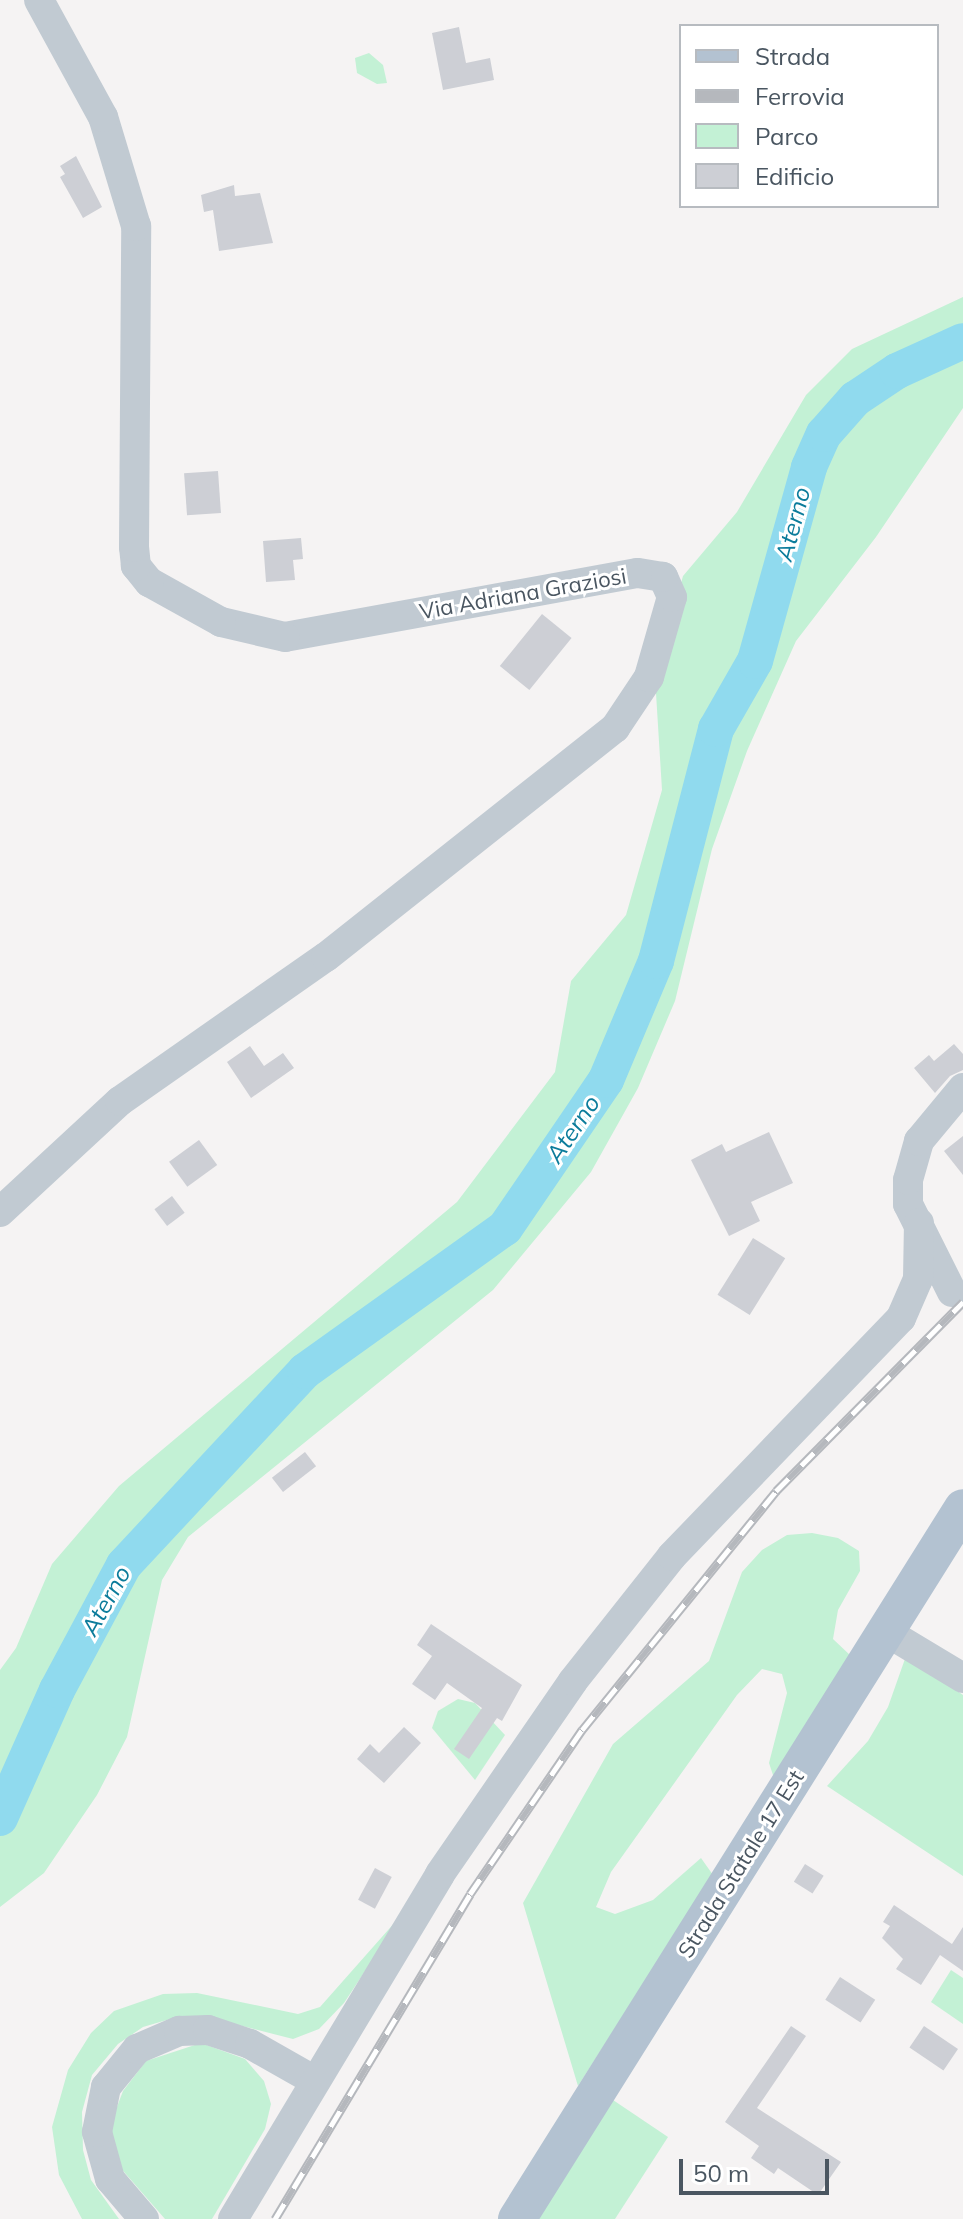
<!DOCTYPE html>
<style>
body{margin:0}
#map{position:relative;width:963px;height:2219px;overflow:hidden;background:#f5f3f3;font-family:Mulish,sans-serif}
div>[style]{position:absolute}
.green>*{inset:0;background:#c3f1d5}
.river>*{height:36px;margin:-18px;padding:0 18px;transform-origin:18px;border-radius:18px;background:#90daee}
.building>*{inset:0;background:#cdcfd5;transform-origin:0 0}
.minor>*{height:30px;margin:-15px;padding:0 15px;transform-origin:15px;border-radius:15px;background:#c1cad2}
.major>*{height:38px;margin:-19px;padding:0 19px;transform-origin:19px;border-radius:19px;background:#b3c2d1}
.rail>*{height:9px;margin-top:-4.5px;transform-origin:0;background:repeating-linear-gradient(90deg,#fff 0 18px,#b5b8bd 0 36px);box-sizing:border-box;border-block:2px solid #b5b8bd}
span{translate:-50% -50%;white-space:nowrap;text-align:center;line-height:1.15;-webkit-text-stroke:6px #fff;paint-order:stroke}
.street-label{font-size:22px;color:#4a5661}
.water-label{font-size:24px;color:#0c7c9b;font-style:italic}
.legend{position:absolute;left:679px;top:24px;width:260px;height:184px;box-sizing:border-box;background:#fff;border:2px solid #b7bbc0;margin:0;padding:10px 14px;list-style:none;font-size:24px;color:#4a5661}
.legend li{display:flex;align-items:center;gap:16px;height:40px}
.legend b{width:40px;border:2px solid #b7bbc0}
.scale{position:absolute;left:679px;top:2159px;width:150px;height:36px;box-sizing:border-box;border:4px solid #4a5661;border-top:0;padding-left:10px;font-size:24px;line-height:28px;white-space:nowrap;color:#4a5661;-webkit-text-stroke:6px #fff;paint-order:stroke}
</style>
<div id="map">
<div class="green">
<i style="clip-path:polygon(369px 53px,383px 65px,387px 83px,377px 84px,357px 73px,355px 58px)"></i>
<i style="clip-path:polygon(963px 297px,963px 408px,876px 537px,796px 641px,747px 751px,712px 849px,675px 1001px,638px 1088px,591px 1172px,493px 1290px,188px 1537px,162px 1580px,127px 1737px,97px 1795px,44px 1873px,0 1907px,0 1670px,16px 1648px,52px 1564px,119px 1486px,457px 1202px,555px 1072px,571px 981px,626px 915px,662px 790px,655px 677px,683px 576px,737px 512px,806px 395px,852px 349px)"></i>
<i style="clip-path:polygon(812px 1533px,838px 1538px,859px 1551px,860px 1571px,838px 1610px,833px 1639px,851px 1656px,775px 1781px,769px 1763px,787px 1693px,782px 1674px,762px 1669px,737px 1695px,611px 1872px,596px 1907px,615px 1914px,653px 1900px,701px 1858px,713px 1875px,578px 2086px,523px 1903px,613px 1744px,709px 1661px,742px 1572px,762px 1550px,787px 1535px)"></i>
<i style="clip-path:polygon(906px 1656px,963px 1695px,963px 1876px,827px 1786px,868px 1741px,888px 1707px)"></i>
<i style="clip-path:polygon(458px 1699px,475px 1703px,505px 1735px,475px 1780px,432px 1728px,438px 1711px)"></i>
<i style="clip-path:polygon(404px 1912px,344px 2003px,319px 2029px,293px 2039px,207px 2017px,177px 2017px,143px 2027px,118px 2044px,92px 2075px,82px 2112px,83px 2150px,91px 2180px,119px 2219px,82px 2219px,59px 2175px,52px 2127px,68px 2070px,91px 2033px,114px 2011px,163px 1994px,197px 1993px,298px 2014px,320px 2007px)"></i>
<i style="clip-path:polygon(951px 1970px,963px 1978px,963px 2024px,931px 2002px)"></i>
<i style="clip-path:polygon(201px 2043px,245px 2059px,264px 2081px,271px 2104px,265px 2129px,212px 2219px,165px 2219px,118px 2165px,111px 2134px,115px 2112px,123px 2091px,146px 2061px)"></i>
<i style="clip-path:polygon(613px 2100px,668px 2137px,615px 2219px,538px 2219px)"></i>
</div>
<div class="river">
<i style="left:0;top:1818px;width:140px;rotate:-66deg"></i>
<i style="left:57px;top:1690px;width:142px;rotate:-61.8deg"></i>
<i style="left:124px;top:1565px;width:265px;rotate:-47deg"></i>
<i style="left:305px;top:1371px;width:246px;rotate:-35.6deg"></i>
<i style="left:505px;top:1228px;width:179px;rotate:-55.7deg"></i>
<i style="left:606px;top:1080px;width:129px;rotate:-67.2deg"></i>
<i style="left:656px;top:961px;width:240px;rotate:-75.5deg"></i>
<i style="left:716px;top:729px;width:78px;rotate:-60.2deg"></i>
<i style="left:755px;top:661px;width:201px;rotate:-74.4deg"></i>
<i style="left:809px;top:467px;width:36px;rotate:-66deg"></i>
<i style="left:824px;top:434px;width:47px;rotate:-48.5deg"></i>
<i style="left:855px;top:399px;width:50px;rotate:-33.7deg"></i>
<i style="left:897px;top:371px;width:72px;rotate:-24.4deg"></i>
</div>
<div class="building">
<i style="clip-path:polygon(459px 27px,466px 63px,490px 58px,494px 80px,443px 90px,432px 33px)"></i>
<i style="clip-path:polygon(76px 156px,102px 207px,83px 218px,60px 177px,65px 174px,60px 166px)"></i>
<i style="clip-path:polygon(234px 185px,235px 196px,260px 193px,273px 243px,219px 251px,213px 210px,204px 212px,201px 195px)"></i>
<i style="left:218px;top:471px;width:42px;height:34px;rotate:86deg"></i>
<i style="clip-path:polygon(301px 538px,303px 559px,293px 560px,295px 580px,266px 582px,263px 541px)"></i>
<i style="left:542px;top:614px;width:38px;height:67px;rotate:39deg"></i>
<i style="clip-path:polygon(954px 1044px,963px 1054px,963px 1070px,950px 1076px,935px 1093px,914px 1068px,929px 1055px,934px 1061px)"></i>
<i style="clip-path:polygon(250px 1046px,264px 1066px,283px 1053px,294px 1068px,251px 1098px,227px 1062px)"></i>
<i style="clip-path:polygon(769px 1132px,793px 1183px,751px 1202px,760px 1221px,729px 1236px,691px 1160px,722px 1144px,726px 1152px)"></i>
<i style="clip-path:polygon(963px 1136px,963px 1175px,944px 1151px)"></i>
<i style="left:199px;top:1140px;width:31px;height:37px;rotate:54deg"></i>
<i style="left:172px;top:1196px;width:21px;height:22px;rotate:53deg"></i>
<i style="left:753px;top:1238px;width:38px;height:67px;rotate:32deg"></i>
<i style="left:305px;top:1452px;width:18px;height:42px;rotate:52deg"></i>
<i style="clip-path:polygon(431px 1624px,522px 1685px,502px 1721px,497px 1718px,469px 1759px,454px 1749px,482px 1708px,447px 1683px,435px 1700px,412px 1684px,432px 1656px,417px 1645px)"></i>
<i style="clip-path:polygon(404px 1727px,421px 1743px,384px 1783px,357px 1759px,370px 1744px,379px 1753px)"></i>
<i style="left:805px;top:1864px;width:22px;height:21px;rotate:32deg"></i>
<i style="left:375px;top:1868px;width:19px;height:36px;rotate:28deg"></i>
<i style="clip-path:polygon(894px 1905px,952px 1944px,963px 1927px,963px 1971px,940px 1955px,921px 1985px,896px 1969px,903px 1959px,882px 1938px,890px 1926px,883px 1922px)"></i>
<i style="left:840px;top:1977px;width:42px;height:27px;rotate:33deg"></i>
<i style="clip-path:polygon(791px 2026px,806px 2036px,757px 2108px,841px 2162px,818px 2195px,778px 2168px,774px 2174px,751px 2158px,759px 2146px,725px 2122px)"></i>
<i style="left:924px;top:2026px;width:41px;height:26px;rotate:34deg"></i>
</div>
<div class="minor">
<i style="left:0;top:1212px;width:163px;rotate:-42.8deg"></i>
<i style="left:120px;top:1101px;width:251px;rotate:-35deg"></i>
<i style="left:326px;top:957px;width:369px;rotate:-38.4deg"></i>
<i style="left:615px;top:728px;width:61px;rotate:-56.3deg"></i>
<i style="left:649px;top:677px;width:83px;rotate:-74deg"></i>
<i style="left:672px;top:597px;width:22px;rotate:-114deg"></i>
<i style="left:663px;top:577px;width:26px;rotate:-171deg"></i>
<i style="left:637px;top:573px;width:358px;rotate:169.7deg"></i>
<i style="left:285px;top:637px;width:66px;rotate:-166.8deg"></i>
<i style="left:221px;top:622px;width:82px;rotate:-150.9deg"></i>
<i style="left:149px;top:582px;width:21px;rotate:-129deg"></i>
<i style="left:136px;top:566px;width:19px;rotate:-96deg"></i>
<i style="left:134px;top:547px;width:321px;rotate:-89.6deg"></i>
<i style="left:136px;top:226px;width:114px;rotate:-106.8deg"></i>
<i style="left:103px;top:117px;width:133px;rotate:-118.7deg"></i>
<i style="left:952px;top:1292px;width:98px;rotate:-116.6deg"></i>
<i style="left:908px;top:1204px;width:24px;rotate:-90deg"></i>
<i style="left:908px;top:1180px;width:41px;rotate:-74.2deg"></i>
<i style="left:919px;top:1141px;width:69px;rotate:-50.3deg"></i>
<i style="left:885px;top:1631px;width:91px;rotate:31.1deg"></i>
<i style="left:144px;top:2219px;width:52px;rotate:-130.4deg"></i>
<i style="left:110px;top:2179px;width:49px;rotate:-105.5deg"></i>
<i style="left:97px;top:2132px;width:46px;rotate:-78.7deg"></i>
<i style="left:106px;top:2087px;width:49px;rotate:-50.8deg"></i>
<i style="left:137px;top:2049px;width:46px;rotate:-23.2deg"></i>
<i style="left:179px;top:2031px;width:29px;rotate:-2deg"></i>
<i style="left:208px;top:2030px;width:44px;rotate:18.4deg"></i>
<i style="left:250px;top:2044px;width:75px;rotate:29.6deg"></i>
<i style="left:233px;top:2219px;width:402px;rotate:-59deg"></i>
<i style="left:440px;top:1874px;width:234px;rotate:-55.4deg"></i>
<i style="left:573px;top:1681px;width:159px;rotate:-51.6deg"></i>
<i style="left:672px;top:1556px;width:330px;rotate:-46.1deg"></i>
<i style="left:901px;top:1318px;width:43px;rotate:-66.4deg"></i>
<i style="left:918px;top:1279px;width:56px;rotate:-89deg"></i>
</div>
<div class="major">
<i style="left:517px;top:2219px;width:839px;rotate:-57.9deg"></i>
</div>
<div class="rail">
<i style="left:275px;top:2219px;width:379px;rotate:-59deg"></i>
<i style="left:470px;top:1894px;width:199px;rotate:-55.7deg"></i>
<i style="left:582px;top:1730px;width:308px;rotate:-50.9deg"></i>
<i style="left:776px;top:1491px;width:266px;rotate:-45.3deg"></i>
</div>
<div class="street-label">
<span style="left:523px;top:594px;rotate:-10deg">Via Adriana Graziosi</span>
<span style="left:741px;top:1864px;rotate:-58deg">Strada Statale 17 Est</span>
</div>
<div class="water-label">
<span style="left:793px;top:524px;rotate:-75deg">Aterno</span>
<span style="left:573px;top:1129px;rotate:-56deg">Aterno</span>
<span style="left:106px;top:1601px;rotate:-61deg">Aterno</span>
</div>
<ul class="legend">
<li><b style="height:10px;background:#b3c2d1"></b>Strada</li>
<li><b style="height:10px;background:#b5b8bd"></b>Ferrovia</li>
<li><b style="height:22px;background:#c3f1d5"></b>Parco</li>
<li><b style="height:22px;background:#cdcfd5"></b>Edificio</li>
</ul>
<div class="scale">50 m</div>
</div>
